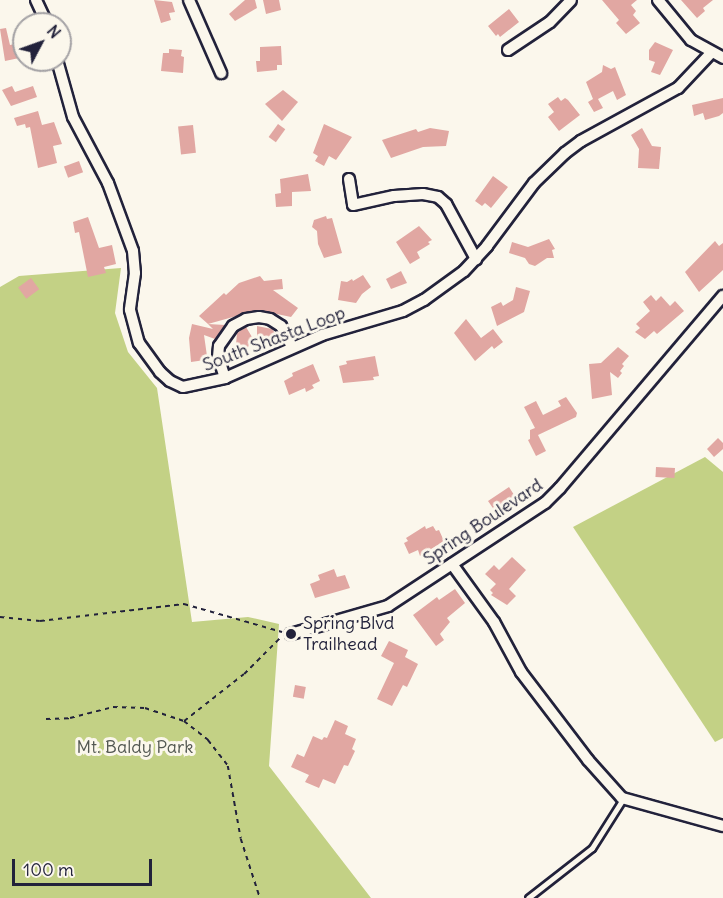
<!DOCTYPE html>
<style>
body{margin:0}
#map{position:relative;width:723px;height:898px;overflow:hidden;background:#fbf7ec;font-family:Delius,sans-serif}
div>[style]{position:absolute}
.green>*{inset:0;background:#c3d185}
.building>*{inset:0;background:#e1a7a2;transform-origin:0 0}
.path>*{height:1.5px;margin-top:-0.75px;transform-origin:0;background:repeating-linear-gradient(90deg,#22223b 0 4.5px,transparent 0 9px)}
.roads{filter:drop-shadow(2px 0 #22223b) drop-shadow(-2px 0 #22223b) drop-shadow(0 2px #22223b) drop-shadow(0 -2px #22223b)}
.lane>*{height:5px;margin:-2.5px;padding:0 2.5px;transform-origin:2.5px;border-radius:2.5px;background:#fbf7ec}
.street>*{height:10px;margin:-5px;padding:0 5px;transform-origin:5px;border-radius:5px;background:#fbf7ec}
.dots>*{width:16px;height:16px;translate:-50% -50%;box-sizing:border-box;border:3px solid #fbf7ec;border-radius:50%}
span{translate:-50% -50%;white-space:nowrap;text-align:center;line-height:1.15;-webkit-text-stroke:6px #fbf7ec;paint-order:stroke}
.street-label{font-size:18px;color:#22223b}
.poi-label{font-size:18px;color:#22223b}
.left{translate:0 -50%;text-align:left}
.park-label{font-size:18px;color:#525751}
.north{position:absolute;left:12px;top:12px;width:60px;height:60px;box-sizing:border-box;background:#fbf7ec;border:2px solid #a4a2a5;border-radius:50%;rotate:49deg;font-size:16px;font-weight:700;line-height:24px;text-align:center;color:#22223b}
.north::after{content:'';display:block;margin:auto;width:21px;height:27px;background:#22223b;clip-path:polygon(50% 0,100% 100%,50% 72%,0 100%)}
.scale{position:absolute;left:12px;top:859px;width:140px;height:27px;box-sizing:border-box;border:3px solid #22223b;border-top:0;padding-left:8px;font-size:18px;line-height:21px;white-space:nowrap;color:#22223b;-webkit-text-stroke:4px #fbf7ec;paint-order:stroke}
</style>
<div id="map">
<div class="green">
<i style="clip-path:polygon(121px 268px,115px 313px,128px 352px,157px 388px,192px 622px,248px 617px,279px 624px,269px 766px,371px 898px,0 898px,0 287px,19px 276px)"></i>
<i style="clip-path:polygon(705px 457px,723px 472px,723px 738px,715px 742px,573px 527px)"></i>
</div>
<div class="building">
<i style="clip-path:polygon(154px 0,172px 2px,175px 12px,169px 13px,171px 20px,161px 23px)"></i>
<i style="clip-path:polygon(245px 0,255px 0,257px 8px,235px 21px,229px 14px)"></i>
<i style="clip-path:polygon(263px 0,279px 0,281px 10px,266px 14px)"></i>
<i style="clip-path:polygon(602px 0,637px 0,631px 5px,636px 11px,633px 15px,640px 23px,626px 34px,616px 23px,619px 20px)"></i>
<i style="clip-path:polygon(681px 0,713px 0,703px 8px,705px 11px,697px 18px)"></i>
<i style="clip-path:polygon(509px 9px,519px 22px,500px 37px,498px 34px,496px 36px,488px 26px)"></i>
<i style="clip-path:polygon(6px 28px,10px 45px,24px 42px,24px 57px,5px 61px,0 29px)"></i>
<i style="clip-path:polygon(655px 42px,673px 50px,660px 75px,651px 72px,655px 62px,649px 60px,649px 50px)"></i>
<i style="clip-path:polygon(281px 46px,282px 65px,277px 65px,277px 70px,257px 72px,256px 61px,260px 61px,260px 47px)"></i>
<i style="clip-path:polygon(169px 49px,182px 50px,181px 56px,184px 57px,183px 73px,161px 71px,163px 53px,169px 53px)"></i>
<i style="clip-path:polygon(603px 65px,611px 69px,615px 67px,626px 95px,617px 100px,613px 91px,598px 99px,603px 108px,594px 112px,588px 102px,593px 99px,586px 82px,602px 72px)"></i>
<i style="clip-path:polygon(12px 86px,15px 92px,33px 86px,37px 97px,11px 106px,2px 90px)"></i>
<i style="clip-path:polygon(283px 90px,298px 102px,282px 121px,265px 104px)"></i>
<i style="clip-path:polygon(558px 97px,561px 101px,565px 98px,568px 100px,580px 115px,559px 131px,548px 117px,554px 112px,548px 104px)"></i>
<i style="clip-path:polygon(723px 98px,723px 113px,719px 116px,705px 120px,703px 113px,694px 116px,692px 105px)"></i>
<i style="clip-path:polygon(38px 111px,42px 125px,54px 122px,62px 144px,53px 146px,57px 163px,38px 168px,30px 127px,26px 128px,25px 124px,17px 126px,14px 118px)"></i>
<i style="left:278px;top:124px;width:9px;height:16px;rotate:36deg"></i>
<i style="clip-path:polygon(324px 124px,352px 137px,336px 160px,329px 156px,324px 166px,315px 161px,318px 156px,313px 153px)"></i>
<i style="left:193px;top:125px;width:28px;height:15px;rotate:84deg"></i>
<i style="clip-path:polygon(430px 128px,449px 131px,446px 146px,423px 147px,391px 158px,382px 140px,416px 129px,418px 132px)"></i>
<i style="clip-path:polygon(642px 128px,652px 146px,661px 147px,659px 169px,638px 168px,639px 149px,631px 135px)"></i>
<i style="left:79px;top:161px;width:12px;height:16px;rotate:70deg"></i>
<i style="clip-path:polygon(308px 174px,311px 191px,292px 192px,292px 206px,276px 207px,275px 194px,281px 193px,280px 179px)"></i>
<i style="clip-path:polygon(493px 176px,508px 187px,491px 208px,485px 203px,482px 206px,475px 201px)"></i>
<i style="clip-path:polygon(326px 216px,327px 219px,332px 218px,342px 253px,324px 258px,318px 244px,317px 231px,312px 227px,314px 220px)"></i>
<i style="clip-path:polygon(88px 217px,99px 248px,112px 245px,116px 264px,104px 267px,106px 273px,88px 277px,79px 232px,75px 233px,73px 222px)"></i>
<i style="clip-path:polygon(419px 226px,432px 240px,428px 242px,430px 244px,417px 252px,420px 258px,410px 264px,396px 242px)"></i>
<i style="clip-path:polygon(549px 239px,555px 249px,552px 250px,554px 258px,547px 258px,535px 266px,529px 264px,525px 258px,509px 253px,512px 242px,528px 247px)"></i>
<i style="clip-path:polygon(715px 241px,719px 246px,723px 243px,723px 270px,699px 292px,685px 272px)"></i>
<i style="clip-path:polygon(401px 271px,407px 283px,391px 289px,386px 279px)"></i>
<i style="clip-path:polygon(363px 275px,371px 287px,362px 294px,356px 303px,338px 300px,341px 281px,347px 282px,352px 279px,353px 281px)"></i>
<i style="clip-path:polygon(260px 276px,264px 281px,282px 279px,283px 289px,273px 290px,298px 308px,291px 317px,258px 310px,208px 324px,199px 316px,224px 293px,226px 295px,239px 283px)"></i>
<i style="left:31px;top:278px;width:14px;height:16px;rotate:54deg"></i>
<i style="clip-path:polygon(516px 287px,530px 291px,524px 312px,497px 326px,491px 307px,501px 302px,503px 306px,513px 300px)"></i>
<i style="clip-path:polygon(651px 295px,656px 301px,661px 296px,670px 306px,675px 301px,684px 311px,657px 334px,654px 331px,645px 339px,635px 332px,640px 328px,636px 324px,650px 311px,643px 302px)"></i>
<i style="clip-path:polygon(466px 319px,481px 338px,493px 329px,503px 342px,494px 349px,492px 346px,475px 361px,454px 333px)"></i>
<i style="clip-path:polygon(192px 324px,213px 329px,208px 324px,225px 325px,215px 339px,204px 335px,207px 356px,211px 356px,213px 366px,205px 367px,205px 360px,191px 362px,189px 338px)"></i>
<i style="clip-path:polygon(257px 326px,272px 329px,280px 340px,273px 342px,257px 342px)"></i>
<i style="clip-path:polygon(246px 327px,255px 342px,250px 342px,247px 350px,236px 345px,237px 333px)"></i>
<i style="clip-path:polygon(618px 347px,629px 356px,622px 364px,624px 366px,620px 371px,622px 373px,618px 378px,610px 372px,612px 395px,592px 399px,589px 364px,601px 363px)"></i>
<i style="clip-path:polygon(375px 356px,379px 376px,373px 377px,374px 380px,343px 383px,339px 366px,347px 364px,346px 361px)"></i>
<i style="clip-path:polygon(313px 364px,320px 381px,312px 385px,314px 388px,306px 392px,305px 388px,289px 395px,284px 381px,293px 376px,292px 373px)"></i>
<i style="clip-path:polygon(566px 397px,577px 413px,576px 417px,538px 435px,546px 451px,536px 456px,528px 440px,530px 439px,530px 430px,535px 428px,524px 407px,536px 401px,543px 415px,561px 406px,558px 401px)"></i>
<i style="clip-path:polygon(718px 438px,723px 443px,723px 449px,714px 457px,707px 449px)"></i>
<i style="left:656px;top:467px;width:19px;height:10px;rotate:3deg"></i>
<i style="clip-path:polygon(509px 487px,516px 498px,513px 501px,514px 503px,497px 514px,488px 501px)"></i>
<i style="clip-path:polygon(425px 526px,426px 529px,433px 526px,436px 531px,439px 530px,444px 541px,420px 556px,418px 550px,409px 554px,404px 543px,408px 541px,406px 538px)"></i>
<i style="clip-path:polygon(512px 557px,526px 570px,509px 589px,516px 596px,507px 605px,491px 595px,493px 593px,490px 590px,496px 584px,485px 574px,494px 565px,499px 570px)"></i>
<i style="clip-path:polygon(334px 569px,337px 577px,345px 575px,350px 588px,315px 598px,310px 584px,320px 580px,318px 575px)"></i>
<i style="clip-path:polygon(455px 589px,465px 603px,447px 618px,450px 622px,440px 634px,444px 640px,436px 646px,413px 615px,437px 597px,439px 600px)"></i>
<i style="clip-path:polygon(389px 641px,408px 650px,405px 657px,418px 664px,407px 687px,403px 685px,392px 706px,377px 699px,394px 663px,381px 656px)"></i>
<i style="left:295px;top:685px;width:11px;height:12px;rotate:10deg"></i>
<i style="clip-path:polygon(335px 720px,348px 726px,345px 734px,356px 739px,352px 749px,355px 751px,348px 766px,344px 765px,335px 784px,323px 779px,319px 788px,305px 782px,309px 775px,291px 767px,297px 754px,304px 757px,313px 736px,322px 740px,324px 737px,327px 738px)"></i>
</div>
<div class="path">
<i style="left:0;top:617px;width:40px;rotate:5.7deg"></i>
<i style="left:40px;top:621px;width:145px;rotate:-6.7deg"></i>
<i style="left:184px;top:604px;width:102px;rotate:15.9deg"></i>
<i style="left:46px;top:719px;width:24px;rotate:-2deg"></i>
<i style="left:70px;top:718px;width:44px;rotate:-14.3deg"></i>
<i style="left:113px;top:707px;width:32px;rotate:2deg"></i>
<i style="left:145px;top:708px;width:41px;rotate:18.4deg"></i>
<i style="left:184px;top:721px;width:31px;rotate:38deg"></i>
<i style="left:208px;top:740px;width:33px;rotate:52deg"></i>
<i style="left:228px;top:766px;width:74px;rotate:79.9deg"></i>
<i style="left:241px;top:839px;width:62px;rotate:72.1deg"></i>
<i style="left:184px;top:721px;width:76px;rotate:-38.1deg"></i>
<i style="left:244px;top:674px;width:52px;rotate:-45deg"></i>
</div>
<div class="roads">
<div class="lane">
<i style="left:528px;top:898px;width:81px;rotate:-38deg"></i>
<i style="left:592px;top:848px;width:58px;rotate:-57.7deg"></i>
</div>
<div class="street">
<i style="left:36px;top:0;width:26px;rotate:65deg"></i>
<i style="left:189px;top:0;width:80px;rotate:66.3deg"></i>
<i style="left:658px;top:0;width:52px;rotate:50.5deg"></i>
<i style="left:691px;top:40px;width:37px;rotate:29deg"></i>
<i style="left:508px;top:50px;width:50px;rotate:-33.7deg"></i>
<i style="left:550px;top:22px;width:30px;rotate:-46deg"></i>
<i style="left:57px;top:60px;width:59px;rotate:74.3deg"></i>
<i style="left:73px;top:117px;width:75px;rotate:62.1deg"></i>
<i style="left:108px;top:183px;width:72px;rotate:69.8deg"></i>
<i style="left:133px;top:251px;width:22px;rotate:85deg"></i>
<i style="left:135px;top:273px;width:37px;rotate:98deg"></i>
<i style="left:130px;top:310px;width:34px;rotate:75deg"></i>
<i style="left:139px;top:343px;width:36px;rotate:54deg"></i>
<i style="left:160px;top:372px;width:13px;rotate:42deg"></i>
<i style="left:170px;top:381px;width:14px;rotate:25deg"></i>
<i style="left:183px;top:387px;width:43px;rotate:-12.1deg"></i>
<i style="left:225px;top:378px;width:106px;rotate:-23.9deg"></i>
<i style="left:322px;top:335px;width:84px;rotate:-16.5deg"></i>
<i style="left:403px;top:311px;width:24px;rotate:-28deg"></i>
<i style="left:424px;top:300px;width:49px;rotate:-35.9deg"></i>
<i style="left:464px;top:271px;width:34px;rotate:-47deg"></i>
<i style="left:487px;top:246px;width:79px;rotate:-53.3deg"></i>
<i style="left:534px;top:183px;width:43px;rotate:-44.1deg"></i>
<i style="left:565px;top:153px;width:20px;rotate:-37deg"></i>
<i style="left:581px;top:141px;width:111px;rotate:-28.7deg"></i>
<i style="left:678px;top:88px;width:48px;rotate:-46.7deg"></i>
<i style="left:349px;top:179px;width:26px;rotate:81deg"></i>
<i style="left:353px;top:205px;width:42px;rotate:-12.4deg"></i>
<i style="left:394px;top:196px;width:29px;rotate:-4deg"></i>
<i style="left:423px;top:194px;width:15px;rotate:11deg"></i>
<i style="left:438px;top:197px;width:11px;rotate:41deg"></i>
<i style="left:446px;top:204px;width:63px;rotate:61.4deg"></i>
<i style="left:225px;top:378px;width:22px;rotate:-108deg"></i>
<i style="left:218px;top:357px;width:11px;rotate:-85deg"></i>
<i style="left:219px;top:346px;width:24px;rotate:-55deg"></i>
<i style="left:233px;top:326px;width:15px;rotate:-28deg"></i>
<i style="left:246px;top:319px;width:13px;rotate:-9deg"></i>
<i style="left:259px;top:317px;width:11px;rotate:10deg"></i>
<i style="left:270px;top:319px;width:13px;rotate:32deg"></i>
<i style="left:281px;top:326px;width:24px;rotate:62deg"></i>
<i style="left:452px;top:564px;width:72px;rotate:54.1deg"></i>
<i style="left:494px;top:622px;width:57px;rotate:61.6deg"></i>
<i style="left:521px;top:672px;width:111px;rotate:52.7deg"></i>
<i style="left:588px;top:760px;width:51px;rotate:48.2deg"></i>
<i style="left:622px;top:798px;width:105px;rotate:15.5deg"></i>
<i style="left:291px;top:634px;width:101px;rotate:-16.1deg"></i>
<i style="left:388px;top:606px;width:188px;rotate:-33.3deg"></i>
<i style="left:545px;top:503px;width:21px;rotate:-45deg"></i>
<i style="left:560px;top:488px;width:252px;rotate:-49.7deg"></i>
</div>
</div>
<div class="dots">
<i style="left:291px;top:634px;background:#22223b"></i>
</div>
<div class="street-label">
<span style="left:274px;top:339px;rotate:-21deg">South Shasta Loop</span>
<span style="left:483px;top:522px;rotate:-34deg">Spring Boulevard</span>
</div>
<div class="poi-label">
<span class="left" style="left:303px;top:634px">Spring Blvd<br>Trailhead</span>
</div>
<div class="park-label">
<span style="left:135px;top:747px">Mt. Baldy Park</span>
</div>
<div class="north">N</div>
<div class="scale">100 m</div>
</div>
